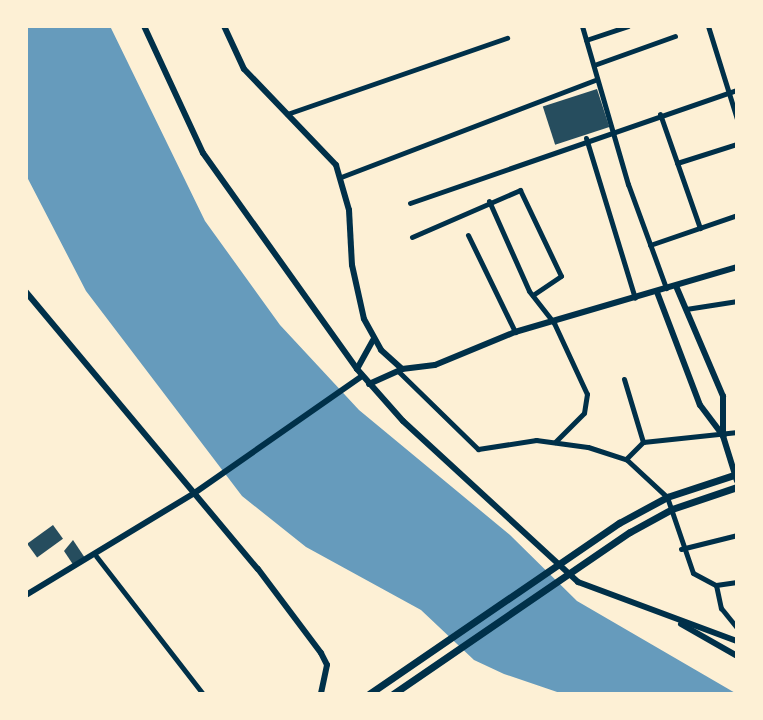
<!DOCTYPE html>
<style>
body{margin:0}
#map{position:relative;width:763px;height:720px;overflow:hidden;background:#fdf0d5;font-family:Figtree,sans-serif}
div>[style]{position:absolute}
.water>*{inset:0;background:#669bbc}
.building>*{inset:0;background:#264d5e;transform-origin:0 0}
.minor>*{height:5px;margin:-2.5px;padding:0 2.5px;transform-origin:2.5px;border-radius:2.5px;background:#003049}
.tertiary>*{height:6px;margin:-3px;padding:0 3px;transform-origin:3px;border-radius:3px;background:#003049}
.primary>*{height:7px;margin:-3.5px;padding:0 3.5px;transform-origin:3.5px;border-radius:3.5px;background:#003049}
span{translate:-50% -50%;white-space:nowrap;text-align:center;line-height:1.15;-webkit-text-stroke:7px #fdf0d5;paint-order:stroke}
.frame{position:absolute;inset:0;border:28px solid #fdf0d5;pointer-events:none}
</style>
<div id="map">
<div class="water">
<i style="clip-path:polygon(26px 26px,110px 26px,205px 221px,280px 325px,359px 410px,510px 535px,577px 601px,737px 694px,563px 694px,504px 674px,474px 660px,421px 610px,306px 547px,242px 496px,86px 291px,27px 177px)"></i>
</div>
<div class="building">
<i style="left:597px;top:89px;width:40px;height:57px;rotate:72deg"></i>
<i style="left:53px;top:525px;width:17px;height:32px;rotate:54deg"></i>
<i style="clip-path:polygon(73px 540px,85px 558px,74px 566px,64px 551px)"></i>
</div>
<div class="minor">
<i style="left:582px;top:26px;width:165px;rotate:73.8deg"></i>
<i style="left:628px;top:184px;width:111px;rotate:69.9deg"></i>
<i style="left:708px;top:26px;width:97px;rotate:72.7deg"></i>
<i style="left:586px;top:40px;width:44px;rotate:-18.4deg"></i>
<i style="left:594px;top:65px;width:86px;rotate:-19.7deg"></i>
<i style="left:287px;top:114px;width:233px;rotate:-19.1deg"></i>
<i style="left:660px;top:114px;width:121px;rotate:70.7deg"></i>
<i style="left:586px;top:138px;width:167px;rotate:73deg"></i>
<i style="left:677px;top:163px;width:63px;rotate:-17.6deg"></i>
<i style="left:341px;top:177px;width:274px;rotate:-20.9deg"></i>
<i style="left:489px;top:201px;width:98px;rotate:66deg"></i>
<i style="left:529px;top:291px;width:41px;rotate:52deg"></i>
<i style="left:554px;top:323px;width:78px;rotate:65.1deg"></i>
<i style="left:587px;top:394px;width:19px;rotate:99deg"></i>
<i style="left:584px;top:413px;width:41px;rotate:135deg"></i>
<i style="left:410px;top:203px;width:346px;rotate:-19.1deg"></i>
<i style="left:468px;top:235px;width:108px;rotate:64.1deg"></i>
<i style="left:412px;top:237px;width:118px;rotate:-23.5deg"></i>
<i style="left:520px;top:190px;width:95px;rotate:64.5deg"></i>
<i style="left:561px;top:276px;width:34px;rotate:146deg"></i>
<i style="left:650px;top:245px;width:92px;rotate:-19deg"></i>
<i style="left:686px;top:309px;width:52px;rotate:-8.9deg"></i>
<i style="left:398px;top:371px;width:112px;rotate:44.3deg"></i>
<i style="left:478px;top:449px;width:59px;rotate:-8.8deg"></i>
<i style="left:536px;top:440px;width:52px;rotate:7.7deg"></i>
<i style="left:588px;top:447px;width:40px;rotate:18deg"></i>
<i style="left:626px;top:459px;width:56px;rotate:42.8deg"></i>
<i style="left:667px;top:497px;width:80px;rotate:71.1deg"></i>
<i style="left:693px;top:573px;width:26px;rotate:28deg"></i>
<i style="left:716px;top:585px;width:21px;rotate:-8deg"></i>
<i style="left:624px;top:379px;width:66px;rotate:73.2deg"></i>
<i style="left:626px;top:459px;width:24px;rotate:-45deg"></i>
<i style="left:643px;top:442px;width:95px;rotate:-6.1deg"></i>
<i style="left:681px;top:549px;width:58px;rotate:-14deg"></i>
<i style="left:96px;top:556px;width:175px;rotate:52.2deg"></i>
<i style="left:716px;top:585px;width:24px;rotate:78deg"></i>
<i style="left:721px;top:608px;width:26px;rotate:51deg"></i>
</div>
<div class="tertiary">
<i style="left:144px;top:26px;width:140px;rotate:65.1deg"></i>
<i style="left:203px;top:153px;width:265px;rotate:54.5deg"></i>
<i style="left:357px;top:369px;width:69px;rotate:48.5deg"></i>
<i style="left:403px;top:421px;width:238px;rotate:42.6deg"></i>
<i style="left:578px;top:582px;width:170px;rotate:20.4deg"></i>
<i style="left:224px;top:26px;width:47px;rotate:65.1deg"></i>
<i style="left:244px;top:69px;width:133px;rotate:46.2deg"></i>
<i style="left:336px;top:165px;width:47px;rotate:73.9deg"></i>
<i style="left:349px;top:210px;width:55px;rotate:86.9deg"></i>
<i style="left:352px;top:265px;width:55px;rotate:77.5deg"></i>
<i style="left:364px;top:319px;width:35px;rotate:61deg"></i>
<i style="left:381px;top:350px;width:28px;rotate:42deg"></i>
<i style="left:402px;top:369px;width:33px;rotate:-7deg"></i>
<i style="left:435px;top:365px;width:87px;rotate:-22.4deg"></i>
<i style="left:515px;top:332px;width:231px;rotate:-16.3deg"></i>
<i style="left:676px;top:286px;width:120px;rotate:66.9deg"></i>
<i style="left:723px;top:396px;width:40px;rotate:90deg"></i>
<i style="left:723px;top:436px;width:47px;rotate:72.7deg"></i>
<i style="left:26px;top:292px;width:361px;rotate:50.1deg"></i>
<i style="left:258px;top:569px;width:105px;rotate:53.1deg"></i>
<i style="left:321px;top:653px;width:13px;rotate:63deg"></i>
<i style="left:327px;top:665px;width:30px;rotate:102deg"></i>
<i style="left:657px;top:292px;width:121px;rotate:69.2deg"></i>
<i style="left:700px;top:405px;width:39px;rotate:53deg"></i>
<i style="left:357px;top:369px;width:33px;rotate:-61deg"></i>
<i style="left:369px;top:384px;width:36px;rotate:-24deg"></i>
<i style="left:26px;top:595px;width:195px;rotate:-31.2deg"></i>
<i style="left:193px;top:494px;width:206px;rotate:-34.9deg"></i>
<i style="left:681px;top:624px;width:64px;rotate:29.7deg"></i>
</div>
<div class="primary">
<i style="left:369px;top:694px;width:303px;rotate:-34.4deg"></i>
<i style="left:619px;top:523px;width:55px;rotate:-28.4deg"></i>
<i style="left:667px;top:497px;width:74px;rotate:-18.2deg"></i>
<i style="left:393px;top:694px;width:287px;rotate:-34.4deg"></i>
<i style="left:630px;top:532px;width:48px;rotate:-28.7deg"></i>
<i style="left:672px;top:509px;width:69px;rotate:-18.7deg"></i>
</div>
<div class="frame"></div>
</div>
